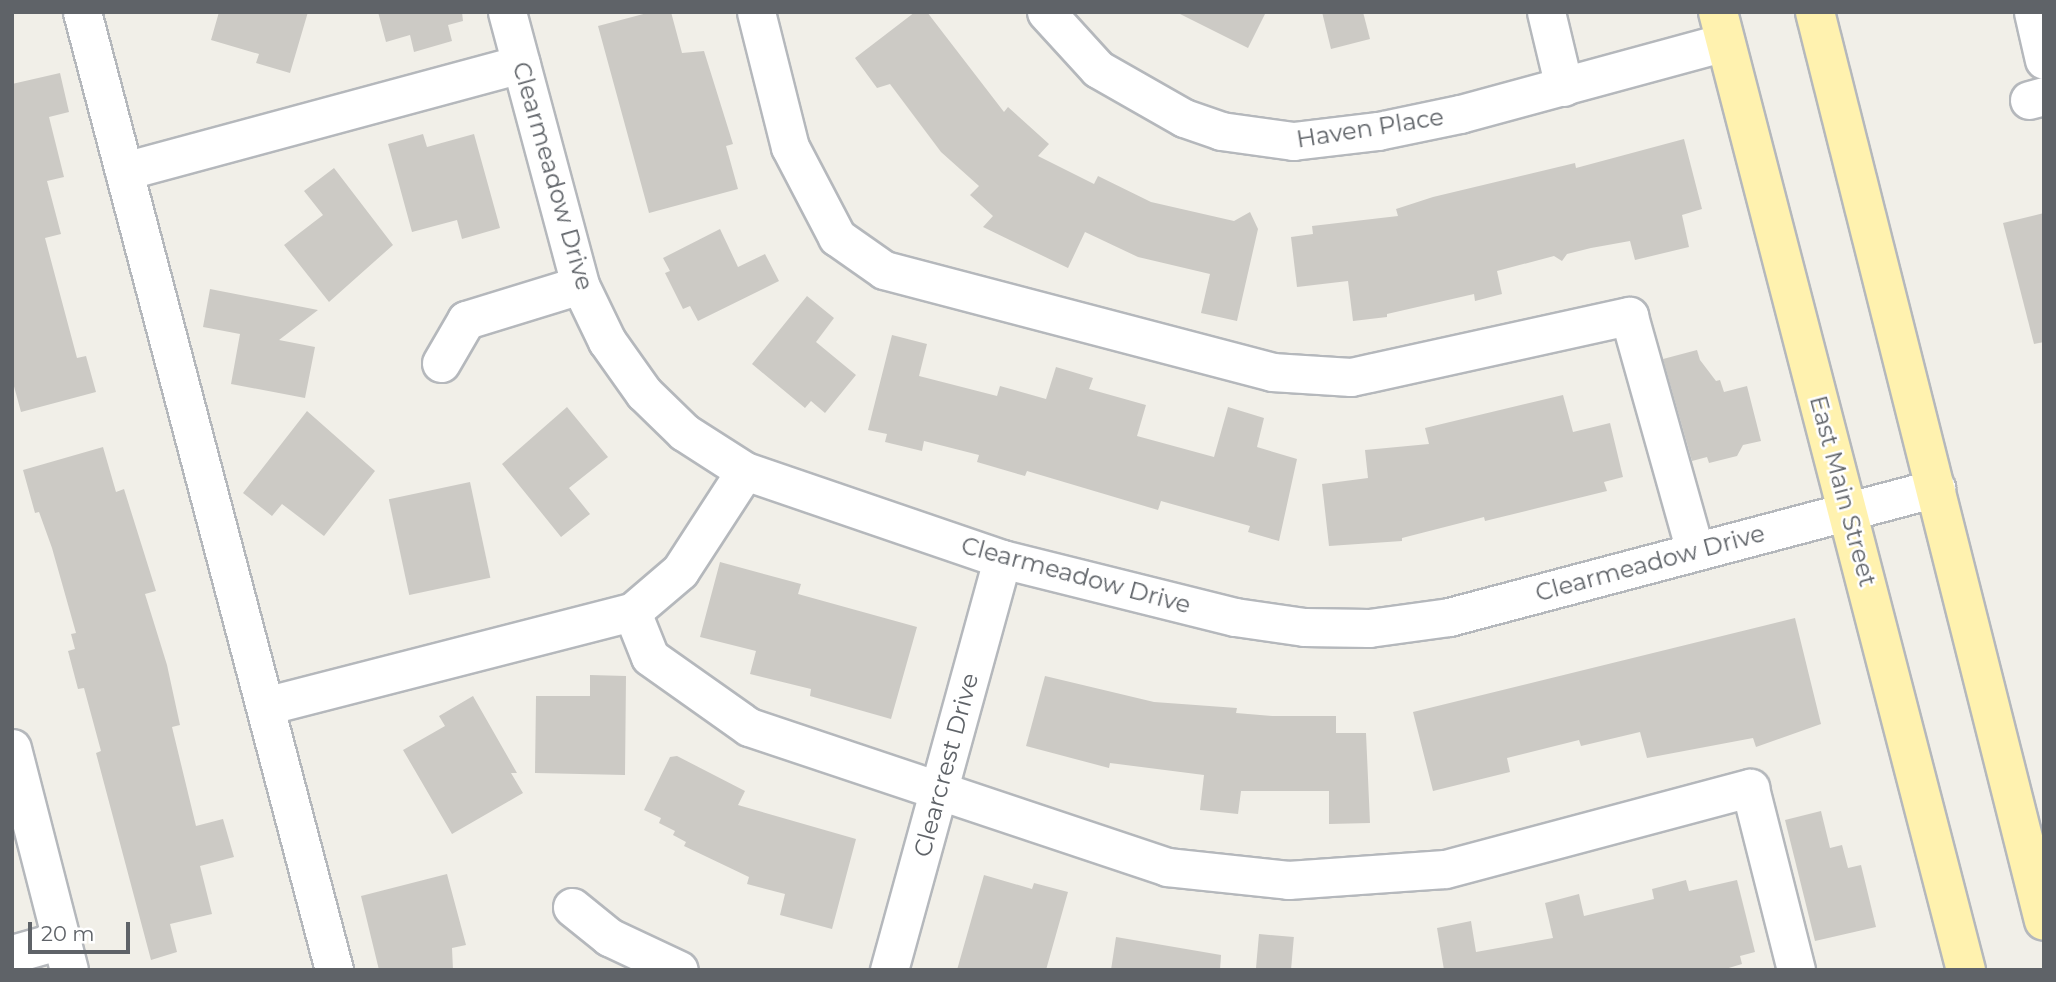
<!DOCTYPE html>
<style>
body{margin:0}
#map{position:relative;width:2056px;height:982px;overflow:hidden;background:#f1efe8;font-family:Montserrat,sans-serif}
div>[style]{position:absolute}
.building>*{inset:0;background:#cccac5;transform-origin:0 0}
.roads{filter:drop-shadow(2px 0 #b5b8bc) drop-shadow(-2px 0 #b5b8bc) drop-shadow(0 2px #b5b8bc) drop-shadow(0 -2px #b5b8bc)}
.minor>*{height:37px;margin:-18.5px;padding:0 18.5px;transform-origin:18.5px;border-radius:18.5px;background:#fff}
.major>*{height:38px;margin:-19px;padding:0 19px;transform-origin:19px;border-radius:19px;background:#fff2af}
span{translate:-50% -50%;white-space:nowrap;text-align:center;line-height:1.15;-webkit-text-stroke:5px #fff;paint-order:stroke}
.street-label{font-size:24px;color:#5f6368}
.frame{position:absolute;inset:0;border:14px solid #5f6368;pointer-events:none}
.scale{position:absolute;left:28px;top:922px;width:102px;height:32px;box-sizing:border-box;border:4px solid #5f6368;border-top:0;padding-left:9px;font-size:21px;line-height:24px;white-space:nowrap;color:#5f6368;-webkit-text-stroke:5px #fff;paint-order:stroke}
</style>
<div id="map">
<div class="building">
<i style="clip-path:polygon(219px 12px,308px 12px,290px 73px,256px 63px,259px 54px,211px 40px)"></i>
<i style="clip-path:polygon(378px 12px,462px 12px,463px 21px,448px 25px,452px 41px,414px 52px,410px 35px,386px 42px)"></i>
<i style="clip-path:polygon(651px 12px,671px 12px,682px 53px,704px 51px,733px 144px,726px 146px,738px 189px,649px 213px,598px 26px)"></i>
<i style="clip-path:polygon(915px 12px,927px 12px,1004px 112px,1008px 107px,1049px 144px,1038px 156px,1094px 184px,1098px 176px,1151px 202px,1234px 221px,1250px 212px,1258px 229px,1237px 321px,1201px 313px,1210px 274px,1138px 257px,1085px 232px,1068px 268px,983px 227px,993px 216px,970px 195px,979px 186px,941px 152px,890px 84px,877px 88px,855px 58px)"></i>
<i style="clip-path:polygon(1176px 12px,1266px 12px,1248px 48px)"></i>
<i style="clip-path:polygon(1322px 12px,1363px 12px,1370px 39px,1331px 49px)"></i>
<i style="clip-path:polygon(60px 73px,69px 112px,49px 117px,64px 177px,47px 181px,61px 234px,45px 238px,77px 358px,86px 356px,96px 392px,21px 412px,12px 379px,12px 84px)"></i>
<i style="clip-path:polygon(423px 134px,427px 147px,474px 134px,500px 228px,462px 239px,457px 220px,412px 232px,388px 144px)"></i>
<i style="clip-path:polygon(1684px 139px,1702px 209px,1682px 215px,1689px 247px,1635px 260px,1630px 241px,1591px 248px,1567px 254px,1562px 261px,1554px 256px,1497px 271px,1502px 294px,1475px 301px,1474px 294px,1387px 314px,1387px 317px,1353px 321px,1348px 281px,1297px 287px,1291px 237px,1313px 234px,1312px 226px,1398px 216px,1396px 209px,1433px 197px,1575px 163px,1576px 168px)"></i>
<i style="clip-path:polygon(334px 168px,393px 245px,329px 302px,284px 245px,323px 215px,304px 191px)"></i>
<i style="clip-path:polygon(2044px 213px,2044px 342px,2034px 344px,2003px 223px)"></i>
<i style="clip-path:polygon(720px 229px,738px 267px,765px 254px,779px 281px,698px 321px,690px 306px,683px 309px,665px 273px,670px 271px,663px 258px)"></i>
<i style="clip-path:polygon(210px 289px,318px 310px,279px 340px,315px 347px,305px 398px,231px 384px,240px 334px,203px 327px)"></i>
<i style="clip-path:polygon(807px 296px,834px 318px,816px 342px,856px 375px,825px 413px,811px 401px,805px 408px,752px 364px)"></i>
<i style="clip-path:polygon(892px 335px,927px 344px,919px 376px,997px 396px,1000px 386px,1046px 399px,1056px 367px,1093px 378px,1089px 389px,1146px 405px,1137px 436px,1214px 457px,1228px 407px,1264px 418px,1257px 447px,1297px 459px,1279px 541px,1248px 532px,1250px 526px,1161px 501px,1158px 510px,1027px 471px,1025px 476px,977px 462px,979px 455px,924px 441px,922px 451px,885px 442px,887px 434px,868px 430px)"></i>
<i style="clip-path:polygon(1697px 350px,1700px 360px,1716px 381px,1720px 380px,1724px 392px,1747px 386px,1761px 441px,1743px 445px,1737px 456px,1709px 463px,1707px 457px,1692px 461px,1663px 359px)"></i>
<i style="clip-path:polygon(1563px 395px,1573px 432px,1610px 423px,1623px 477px,1604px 482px,1607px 491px,1485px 521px,1484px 517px,1402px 538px,1402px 541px,1329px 546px,1322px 484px,1368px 478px,1365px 450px,1429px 444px,1425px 428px)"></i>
<i style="clip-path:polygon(567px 407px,608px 457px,569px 488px,590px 514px,561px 537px,502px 464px)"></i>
<i style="clip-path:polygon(307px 411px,375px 471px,324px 536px,282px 504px,272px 516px,243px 493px)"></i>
<i style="clip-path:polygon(103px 447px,116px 492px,124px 489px,156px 591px,145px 594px,167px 665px,180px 725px,172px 727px,196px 826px,223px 819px,234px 857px,200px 866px,212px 914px,170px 924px,177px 952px,151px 960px,96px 753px,101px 751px,84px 688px,78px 689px,68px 651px,75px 649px,71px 634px,76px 633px,52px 548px,39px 512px,35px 513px,23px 470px)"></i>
<i style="left:470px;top:482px;width:98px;height:83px;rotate:78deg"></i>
<i style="clip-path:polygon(720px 562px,801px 584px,798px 594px,917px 627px,891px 719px,810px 696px,811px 689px,750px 674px,756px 651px,700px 637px)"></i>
<i style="clip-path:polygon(1795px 618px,1821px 724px,1756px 747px,1753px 738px,1647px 758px,1640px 732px,1581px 746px,1579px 740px,1507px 758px,1510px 772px,1433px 791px,1413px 712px)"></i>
<i style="clip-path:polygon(590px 675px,626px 676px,625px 775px,535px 773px,536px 696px,590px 696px)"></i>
<i style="clip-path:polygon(1045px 676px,1154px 702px,1237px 708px,1236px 713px,1272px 716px,1336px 716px,1336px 733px,1366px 733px,1370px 823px,1329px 824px,1329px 791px,1241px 791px,1238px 814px,1200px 810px,1204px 775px,1110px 763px,1109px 768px,1026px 746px)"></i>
<i style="clip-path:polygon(473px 696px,517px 773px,511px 773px,523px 793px,452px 834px,403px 750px,445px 726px,439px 716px)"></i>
<i style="clip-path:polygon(677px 756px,745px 791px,738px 805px,856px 839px,832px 929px,780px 915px,785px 894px,747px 884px,749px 877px,684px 846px,686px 842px,673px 835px,675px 831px,659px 823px,661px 818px,644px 810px,670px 757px)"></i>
<i style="clip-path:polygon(1821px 811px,1830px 848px,1842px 845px,1848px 868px,1861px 865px,1876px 927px,1815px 941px,1785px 820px)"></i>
<i style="clip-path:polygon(447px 874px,466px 945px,452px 948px,453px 970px,379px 970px,361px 896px)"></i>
<i style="clip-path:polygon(984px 875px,1032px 889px,1034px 883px,1068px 892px,1046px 970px,957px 970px)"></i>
<i style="clip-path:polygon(1686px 880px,1689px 891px,1737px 880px,1755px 952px,1740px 956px,1742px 964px,1722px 970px,1444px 970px,1437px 928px,1471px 921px,1476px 952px,1553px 938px,1545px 903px,1579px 894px,1584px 916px,1654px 899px,1652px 889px)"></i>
<i style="left:1259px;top:934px;width:35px;height:36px;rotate:5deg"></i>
<i style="clip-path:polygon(1116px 937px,1221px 955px,1220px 970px,1111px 970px)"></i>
</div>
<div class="roads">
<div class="minor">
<i style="left:82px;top:12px;width:991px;rotate:75.26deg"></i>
<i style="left:507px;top:12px;width:283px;rotate:75deg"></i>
<i style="left:580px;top:285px;width:62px;rotate:64.3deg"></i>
<i style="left:607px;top:341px;width:64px;rotate:54.6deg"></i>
<i style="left:644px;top:393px;width:56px;rotate:44.3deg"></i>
<i style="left:684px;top:432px;width:72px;rotate:32.6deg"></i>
<i style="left:745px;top:471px;width:272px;rotate:18.9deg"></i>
<i style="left:1002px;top:559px;width:240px;rotate:14deg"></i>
<i style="left:1235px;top:617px;width:70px;rotate:8.2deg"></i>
<i style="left:1304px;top:627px;width:65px;rotate:0.9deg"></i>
<i style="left:1369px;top:628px;width:81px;rotate:-7.8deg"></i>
<i style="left:1449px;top:617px;width:504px;rotate:-14.84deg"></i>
<i style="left:756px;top:12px;width:139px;rotate:75.9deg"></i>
<i style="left:790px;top:147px;width:102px;rotate:62.4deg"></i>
<i style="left:837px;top:237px;width:57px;rotate:35.1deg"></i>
<i style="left:884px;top:270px;width:401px;rotate:14.7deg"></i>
<i style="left:1272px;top:372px;width:79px;rotate:3.6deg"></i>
<i style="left:1351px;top:377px;width:285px;rotate:-12.4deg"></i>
<i style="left:1629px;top:316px;width:244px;rotate:74.3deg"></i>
<i style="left:1046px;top:12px;width:77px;rotate:47.6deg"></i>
<i style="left:1098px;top:69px;width:99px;rotate:29.7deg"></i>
<i style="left:1184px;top:118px;width:39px;rotate:19deg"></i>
<i style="left:1221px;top:131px;width:73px;rotate:7.9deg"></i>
<i style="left:1293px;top:141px;width:86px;rotate:-6.7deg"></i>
<i style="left:1378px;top:131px;width:84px;rotate:-11.7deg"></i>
<i style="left:1460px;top:114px;width:275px;rotate:-15.2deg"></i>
<i style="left:1546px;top:12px;width:77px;rotate:76.5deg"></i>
<i style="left:2033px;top:12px;width:49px;rotate:77.1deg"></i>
<i style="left:2029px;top:100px;width:16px;rotate:-15deg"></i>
<i style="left:124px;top:171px;width:411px;rotate:-15.1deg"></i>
<i style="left:441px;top:363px;width:50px;rotate:-59.8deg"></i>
<i style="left:466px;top:320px;width:119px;rotate:-17.1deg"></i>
<i style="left:632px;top:612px;width:48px;rotate:68.2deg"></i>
<i style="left:650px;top:657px;width:121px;rotate:35.3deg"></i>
<i style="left:749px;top:727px;width:441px;rotate:18.5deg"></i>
<i style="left:1167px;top:867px;width:122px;rotate:6.1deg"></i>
<i style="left:1288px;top:880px;width:157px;rotate:-4deg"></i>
<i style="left:1445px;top:869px;width:316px;rotate:-14.9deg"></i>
<i style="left:1750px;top:788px;width:188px;rotate:75.8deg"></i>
<i style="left:265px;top:706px;width:379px;rotate:-14.4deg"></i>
<i style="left:632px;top:612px;width:63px;rotate:-40.5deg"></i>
<i style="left:680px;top:571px;width:119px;rotate:-57deg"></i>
<i style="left:12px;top:748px;width:229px;rotate:75.6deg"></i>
<i style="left:572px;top:907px;width:48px;rotate:39deg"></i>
<i style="left:609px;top:937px;width:77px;rotate:25.2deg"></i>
<i style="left:12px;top:954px;width:51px;rotate:-15.9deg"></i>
<i style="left:889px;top:970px;width:426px;rotate:-74.6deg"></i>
</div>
<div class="major">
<i style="left:1718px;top:12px;width:990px;rotate:75.49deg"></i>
<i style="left:1815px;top:12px;width:937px;rotate:75.86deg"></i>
</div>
</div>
<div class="street-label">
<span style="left:1370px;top:128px;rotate:-9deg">Haven Place</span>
<span style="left:553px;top:176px;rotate:74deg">Clearmeadow Drive</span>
<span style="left:1843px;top:491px;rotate:75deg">East Main Street</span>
<span style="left:1650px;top:563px;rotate:-15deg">Clearmeadow Drive</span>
<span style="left:1076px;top:575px;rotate:15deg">Clearmeadow Drive</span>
<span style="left:946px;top:765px;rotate:-75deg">Clearcrest Drive</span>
</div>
<div class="frame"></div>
<div class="scale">20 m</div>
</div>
